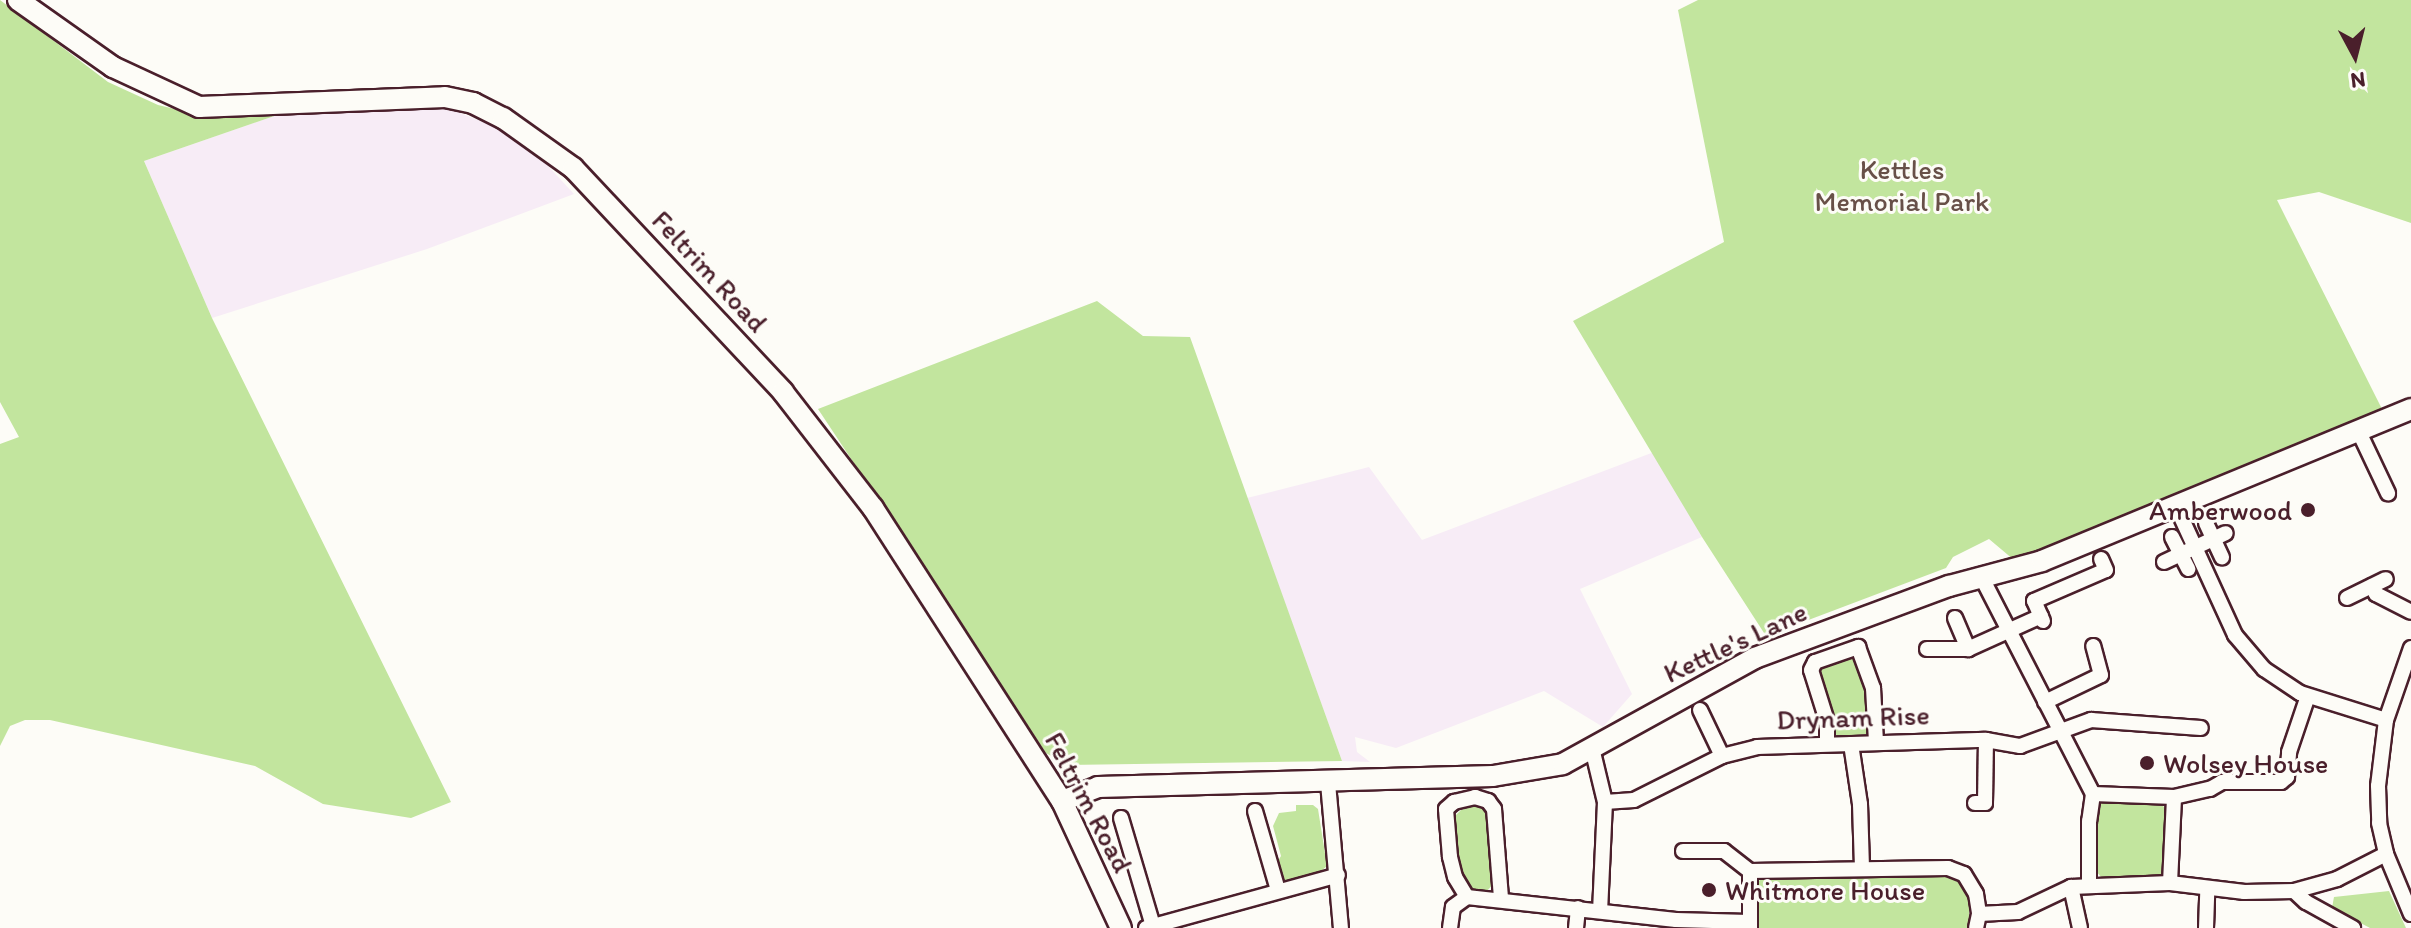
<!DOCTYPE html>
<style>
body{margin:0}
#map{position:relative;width:2411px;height:928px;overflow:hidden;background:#fdfcf7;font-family:Itim,sans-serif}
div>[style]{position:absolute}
.built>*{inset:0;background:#f7ecf6}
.green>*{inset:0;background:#c2e59e}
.roads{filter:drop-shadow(2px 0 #4a1f2b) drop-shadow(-2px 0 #4a1f2b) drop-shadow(0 2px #4a1f2b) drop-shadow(0 -2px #4a1f2b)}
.street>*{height:14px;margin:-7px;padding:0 7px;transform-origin:7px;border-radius:7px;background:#fdfcf7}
.secondary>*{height:20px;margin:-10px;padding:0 10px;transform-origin:10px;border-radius:10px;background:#fdfcf7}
.dots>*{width:22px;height:22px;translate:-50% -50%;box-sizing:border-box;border:4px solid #fdfcf7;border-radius:50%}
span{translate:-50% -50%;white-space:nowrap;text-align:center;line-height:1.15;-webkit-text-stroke:6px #fdfcf7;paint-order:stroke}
.park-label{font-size:28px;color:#685048}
.street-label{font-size:28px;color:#4a1f2b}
.poi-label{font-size:28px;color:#4a1f2b}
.right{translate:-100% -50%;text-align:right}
.left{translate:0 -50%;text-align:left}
.north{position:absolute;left:2315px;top:16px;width:80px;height:80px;-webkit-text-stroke:6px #fdfcf7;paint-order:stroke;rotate:173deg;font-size:22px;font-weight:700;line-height:32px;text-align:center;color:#4a1f2b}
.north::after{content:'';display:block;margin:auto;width:28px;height:36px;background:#4a1f2b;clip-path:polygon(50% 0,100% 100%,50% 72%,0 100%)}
</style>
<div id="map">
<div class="built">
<i style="clip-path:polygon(438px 104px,500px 129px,536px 153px,574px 194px,427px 249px,212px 318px,144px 161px,280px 114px)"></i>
<i style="clip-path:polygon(1654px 452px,1702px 537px,1580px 589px,1632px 694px,1603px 727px,1544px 691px,1396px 748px,1355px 737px,1357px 752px,1370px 762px,1342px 761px,1247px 498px,1369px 467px,1422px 540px)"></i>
</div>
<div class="green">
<i style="clip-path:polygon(0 0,108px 82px,158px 105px,196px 114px,280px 114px,144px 161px,212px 318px,451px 802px,411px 818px,323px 804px,255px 766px,50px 720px,25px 720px,10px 726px,0 746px,0 444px,19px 437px,0 402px)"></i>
<i style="clip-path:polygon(1698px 0,2411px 0,2411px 223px,2319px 192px,2277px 200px,2383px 411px,2014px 560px,1989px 539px,1953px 557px,1946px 568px,1766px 636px,1702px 537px,1573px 321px,1724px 242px,1678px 10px)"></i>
<i style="clip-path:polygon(1097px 301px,1143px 336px,1190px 337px,1342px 761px,1067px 765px,1046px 753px,818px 409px)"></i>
<i style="clip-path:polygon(1849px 656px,1857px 659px,1865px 682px,1869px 727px,1867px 734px,1839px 737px,1834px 733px,1817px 668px)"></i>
<i style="clip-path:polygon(2102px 800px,2160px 803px,2166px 809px,2163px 873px,2159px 877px,2102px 878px,2095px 870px,2096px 828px)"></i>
<i style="clip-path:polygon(1296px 805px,1313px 805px,1318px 809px,1327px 866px,1320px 872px,1288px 881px,1284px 880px,1278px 861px,1281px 856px,1273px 826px,1279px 813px,1296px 811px)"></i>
<i style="clip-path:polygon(1474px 806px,1488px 809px,1495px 882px,1486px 892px,1476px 893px,1465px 886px,1457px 864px,1455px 816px,1461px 810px)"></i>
<i style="clip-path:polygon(1947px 875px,1964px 886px,1969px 897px,1969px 928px,1756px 928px,1757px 882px,1765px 877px)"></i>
<i style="clip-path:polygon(2389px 891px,2406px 928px,2370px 928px,2332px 908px,2334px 897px)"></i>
</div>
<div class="roads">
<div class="street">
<i style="left:2359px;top:432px;width:68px;rotate:64.6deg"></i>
<i style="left:2176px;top:506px;width:142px;rotate:65.4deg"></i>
<i style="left:2235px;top:635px;width:45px;rotate:49.5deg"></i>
<i style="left:2264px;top:669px;width:43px;rotate:33.7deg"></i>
<i style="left:2300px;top:693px;width:90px;rotate:17.4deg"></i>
<i style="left:2206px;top:523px;width:38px;rotate:65deg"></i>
<i style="left:2172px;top:537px;width:36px;rotate:63deg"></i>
<i style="left:2164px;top:562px;width:68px;rotate:-25.1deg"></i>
<i style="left:1982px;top:578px;width:243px;rotate:62.8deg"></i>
<i style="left:2372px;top:586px;width:9px;rotate:63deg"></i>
<i style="left:2376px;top:594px;width:39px;rotate:27deg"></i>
<i style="left:2347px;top:598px;width:43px;rotate:-26deg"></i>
<i style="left:1955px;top:618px;width:34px;rotate:67deg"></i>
<i style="left:2043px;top:621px;width:22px;rotate:-114deg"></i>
<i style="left:2034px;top:601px;width:78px;rotate:-23.3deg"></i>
<i style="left:2106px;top:570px;width:12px;rotate:-114deg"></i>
<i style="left:2411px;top:648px;width:76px;rotate:109.1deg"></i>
<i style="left:2386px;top:720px;width:66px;rotate:96.9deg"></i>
<i style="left:2378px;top:786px;width:37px;rotate:88deg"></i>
<i style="left:2379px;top:823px;width:32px;rotate:77deg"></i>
<i style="left:2386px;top:854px;width:65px;rotate:67.4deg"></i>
<i style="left:1927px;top:649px;width:41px"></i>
<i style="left:1968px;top:649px;width:80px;rotate:-24.3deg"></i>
<i style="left:2045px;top:702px;width:62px;rotate:-25.7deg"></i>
<i style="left:2101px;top:675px;width:30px;rotate:-105deg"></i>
<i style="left:1700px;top:710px;width:51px;rotate:64.4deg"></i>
<i style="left:1827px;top:742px;width:21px;rotate:-90deg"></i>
<i style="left:1827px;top:721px;width:53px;rotate:-107.4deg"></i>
<i style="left:1811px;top:670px;width:9px;rotate:-63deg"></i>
<i style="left:1815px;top:662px;width:46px;rotate:-19.2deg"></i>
<i style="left:1858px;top:647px;width:44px;rotate:69.9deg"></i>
<i style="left:1873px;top:688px;width:54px;rotate:86.8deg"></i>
<i style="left:1851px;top:744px;width:61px;rotate:81.5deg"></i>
<i style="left:1860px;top:804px;width:65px;rotate:88.2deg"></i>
<i style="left:1592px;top:748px;width:56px;rotate:76.5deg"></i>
<i style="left:1605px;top:802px;width:109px;rotate:92.6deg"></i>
<i style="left:1328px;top:783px;width:146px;rotate:84.9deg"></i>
<i style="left:2174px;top:797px;width:37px;rotate:-13deg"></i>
<i style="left:2210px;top:789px;width:14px;rotate:-30deg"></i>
<i style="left:2222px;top:782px;width:59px"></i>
<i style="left:2281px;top:782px;width:8px;rotate:-40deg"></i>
<i style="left:2287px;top:777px;width:25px;rotate:-85deg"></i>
<i style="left:2289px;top:752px;width:59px;rotate:-71.3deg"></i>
<i style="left:1605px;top:802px;width:29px;rotate:-4deg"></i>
<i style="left:1634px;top:800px;width:98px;rotate:-26.6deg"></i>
<i style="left:1722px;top:756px;width:36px;rotate:-14deg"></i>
<i style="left:1757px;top:747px;width:229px;rotate:-1.8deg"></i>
<i style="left:1986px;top:740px;width:35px;rotate:10deg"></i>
<i style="left:2020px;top:746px;width:76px;rotate:-20.1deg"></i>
<i style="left:2091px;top:720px;width:110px;rotate:4.2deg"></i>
<i style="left:1975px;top:803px;width:10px"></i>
<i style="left:1985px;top:803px;width:63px;rotate:-89.1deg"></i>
<i style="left:1255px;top:811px;width:82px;rotate:73.8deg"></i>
<i style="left:1121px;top:818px;width:113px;rotate:73.5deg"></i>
<i style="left:1683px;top:851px;width:41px"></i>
<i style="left:1724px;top:851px;width:33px;rotate:38deg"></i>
<i style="left:1750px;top:871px;width:198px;rotate:-0.9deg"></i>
<i style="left:1948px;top:868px;width:17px;rotate:21deg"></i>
<i style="left:1964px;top:874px;width:23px;rotate:59deg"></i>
<i style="left:1976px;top:894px;width:20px;rotate:81deg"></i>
<i style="left:1979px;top:914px;width:14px;rotate:102deg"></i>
<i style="left:2170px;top:883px;width:75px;rotate:6.9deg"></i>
<i style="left:2244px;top:892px;width:50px;rotate:-1.1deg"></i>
<i style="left:2294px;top:891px;width:45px;rotate:-15.6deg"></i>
<i style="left:2337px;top:879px;width:55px;rotate:-27deg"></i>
<i style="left:2294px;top:891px;width:16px;rotate:43deg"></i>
<i style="left:2306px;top:902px;width:54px;rotate:29deg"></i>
<i style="left:1467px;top:897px;width:210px;rotate:6.3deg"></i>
<i style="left:1676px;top:920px;width:73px;rotate:1.6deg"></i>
<i style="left:1467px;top:897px;width:23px;rotate:-121deg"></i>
<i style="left:1455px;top:877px;width:21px;rotate:-104deg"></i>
<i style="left:1450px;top:857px;width:48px;rotate:-94.8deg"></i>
<i style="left:1446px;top:809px;width:11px;rotate:-41deg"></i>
<i style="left:1454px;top:802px;width:22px;rotate:-13deg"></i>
<i style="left:1475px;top:797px;width:14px;rotate:17deg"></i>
<i style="left:1488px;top:801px;width:10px;rotate:53deg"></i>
<i style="left:1494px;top:809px;width:89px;rotate:85.5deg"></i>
<i style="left:1979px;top:914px;width:39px;rotate:-3deg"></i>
<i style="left:2018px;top:912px;width:59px;rotate:-25.3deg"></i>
<i style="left:1146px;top:928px;width:199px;rotate:-15.4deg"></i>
<i style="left:1450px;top:928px;width:21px;rotate:-82deg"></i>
<i style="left:1453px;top:907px;width:17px;rotate:-36deg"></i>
<i style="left:1576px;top:928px;width:20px;rotate:-84deg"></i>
<i style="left:1750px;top:928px;width:57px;rotate:-90deg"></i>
<i style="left:2080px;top:928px;width:42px;rotate:-102.4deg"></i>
<i style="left:2071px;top:887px;width:99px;rotate:-2.3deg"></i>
<i style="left:2170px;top:883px;width:86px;rotate:-87.3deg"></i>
<i style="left:2174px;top:797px;width:81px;rotate:-177.9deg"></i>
<i style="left:2093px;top:794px;width:27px;rotate:98deg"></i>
<i style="left:2089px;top:821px;width:64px;rotate:90deg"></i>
<i style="left:2206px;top:928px;width:38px;rotate:-88deg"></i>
</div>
<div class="secondary">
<i style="left:18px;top:0;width:116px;rotate:35.2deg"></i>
<i style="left:113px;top:67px;width:95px;rotate:24.9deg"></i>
<i style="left:199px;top:107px;width:246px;rotate:-2.3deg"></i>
<i style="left:445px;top:97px;width:29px;rotate:12deg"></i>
<i style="left:473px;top:103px;width:34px;rotate:27deg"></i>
<i style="left:503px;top:118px;width:86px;rotate:35.5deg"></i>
<i style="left:573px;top:168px;width:307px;rotate:46.8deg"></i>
<i style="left:783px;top:392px;width:147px;rotate:52.2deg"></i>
<i style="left:873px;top:508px;width:349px;rotate:57.2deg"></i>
<i style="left:1062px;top:801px;width:140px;rotate:65.1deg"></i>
<i style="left:1062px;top:801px;width:39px;rotate:-21deg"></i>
<i style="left:1098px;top:787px;width:395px;rotate:-1.6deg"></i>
<i style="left:1493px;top:776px;width:71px;rotate:-9.7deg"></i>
<i style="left:1563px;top:764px;width:219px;rotate:-28.9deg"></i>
<i style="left:1755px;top:658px;width:207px;rotate:-20.4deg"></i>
<i style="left:1949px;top:586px;width:96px;rotate:-15deg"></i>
<i style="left:2042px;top:561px;width:399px;rotate:-22.4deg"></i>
</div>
</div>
<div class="dots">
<i style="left:2308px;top:510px;background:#4a1f2b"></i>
<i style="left:2147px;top:763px;background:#4a1f2b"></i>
<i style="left:1709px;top:890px;background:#4a1f2b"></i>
</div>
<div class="park-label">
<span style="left:1902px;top:185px">Kettles<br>Memorial Park</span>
</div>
<div class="street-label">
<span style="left:710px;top:271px;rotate:47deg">Feltrim Road</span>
<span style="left:1735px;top:642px;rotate:-25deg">Kettle's Lane</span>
<span style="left:1853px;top:717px;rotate:-2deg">Drynam Rise</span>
<span style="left:1089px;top:802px;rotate:62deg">Feltrim Road</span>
</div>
<div class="poi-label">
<span class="right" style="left:2292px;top:510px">Amberwood</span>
<span class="left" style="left:2163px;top:763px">Wolsey House</span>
<span class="left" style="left:1725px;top:890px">Whitmore House</span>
</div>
<div class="north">N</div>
</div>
